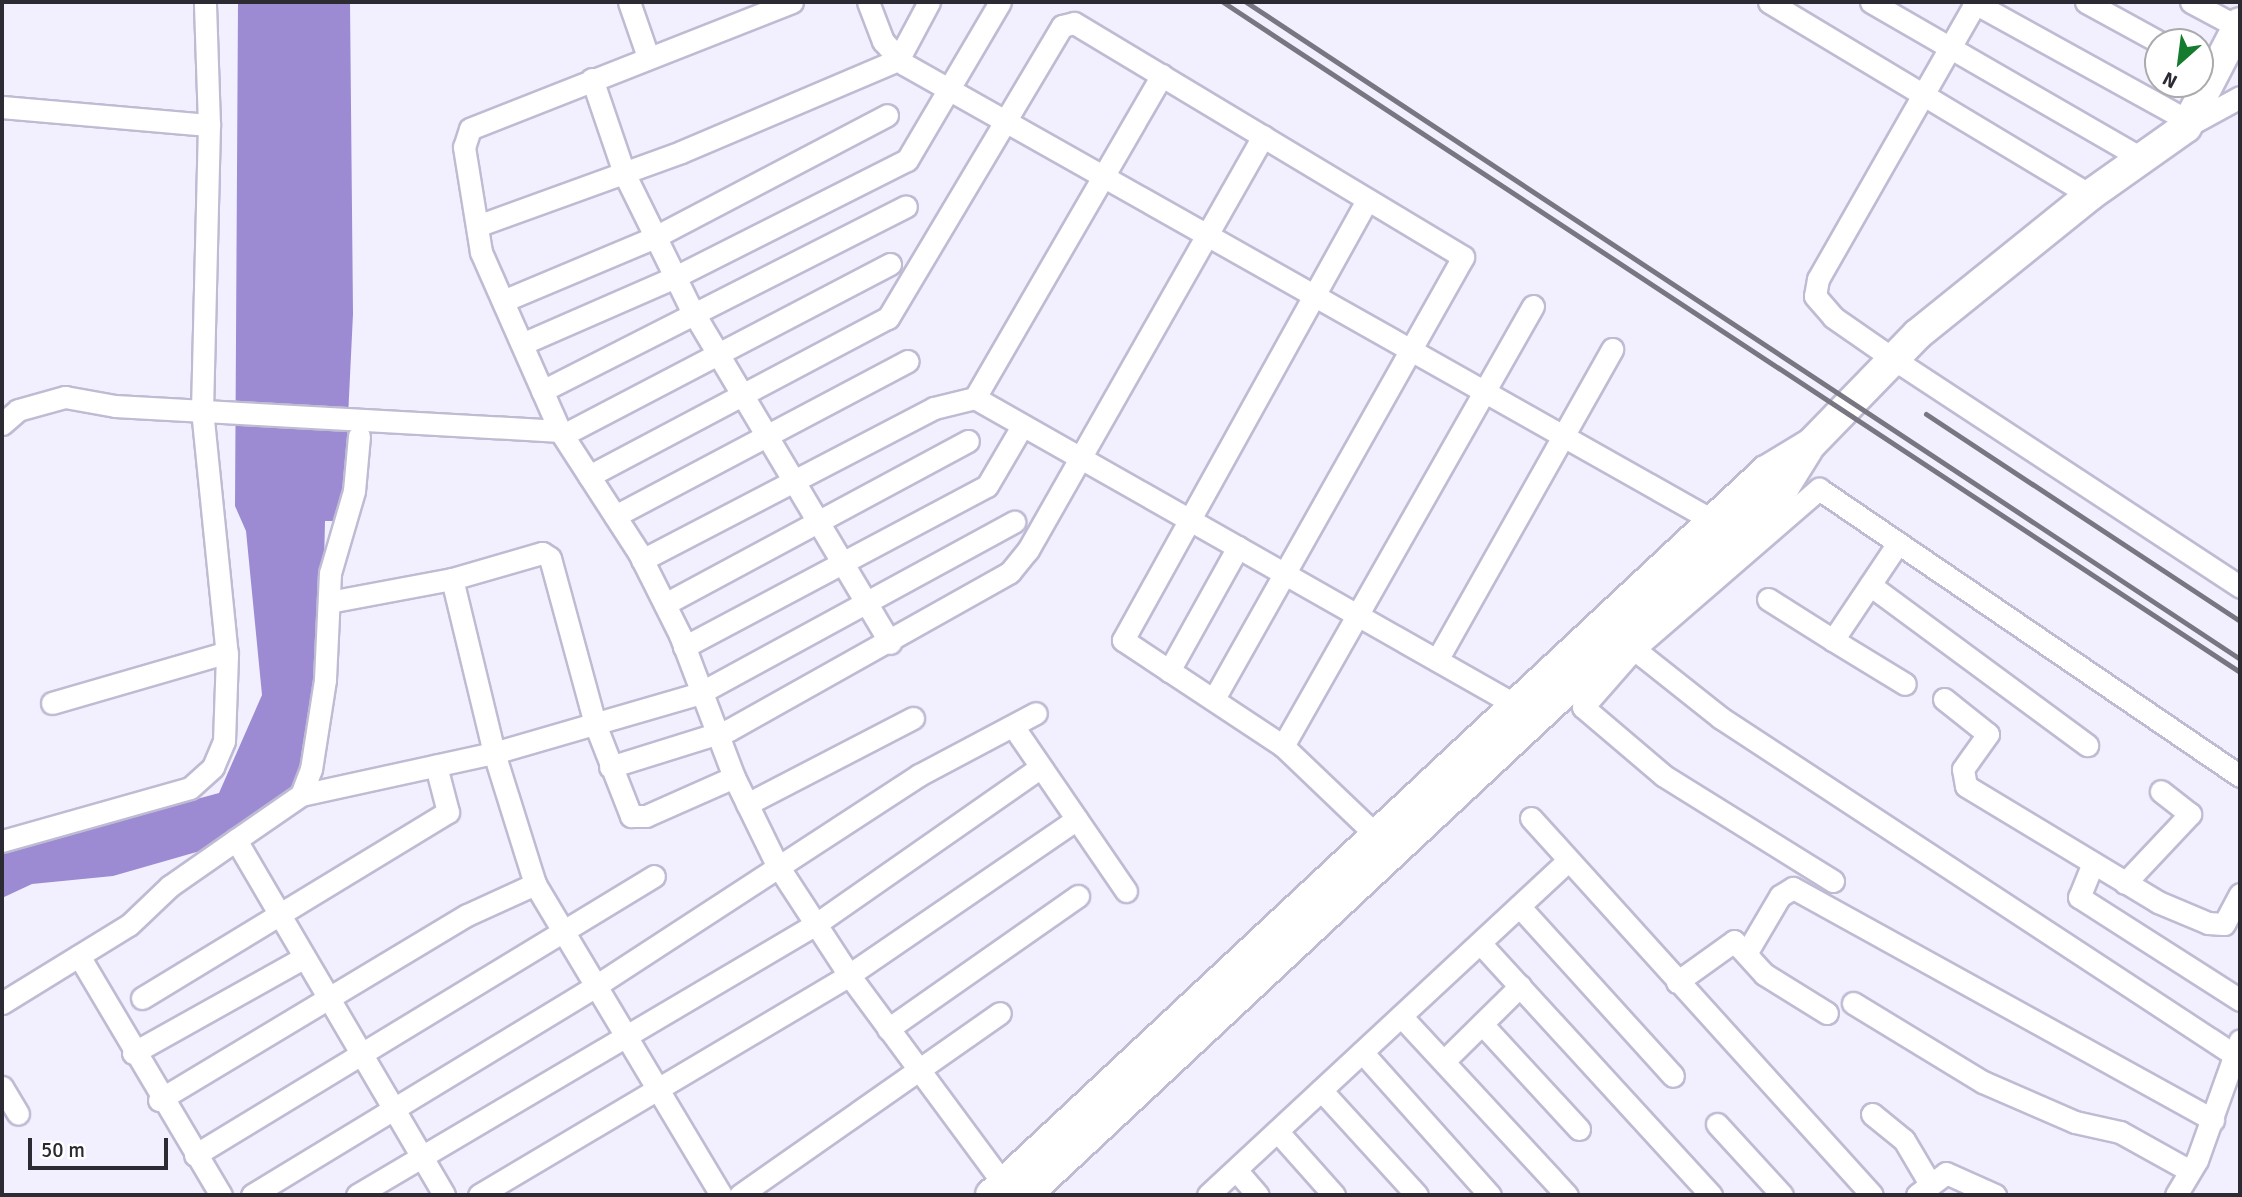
<!DOCTYPE html>
<style>
body{margin:0}
#map{position:relative;width:2242px;height:1197px;overflow:hidden;background:#f2f0ff;font-family:Signika,sans-serif}
div>[style]{position:absolute}
.water>*{inset:0;background:#9c8bd2}
.roads{filter:drop-shadow(2px 0 #bfbbd3) drop-shadow(-2px 0 #bfbbd3) drop-shadow(0 2px #bfbbd3) drop-shadow(0 -2px #bfbbd3)}
.street>*{height:21px;margin:-10.5px;padding:0 10.5px;transform-origin:10.5px;border-radius:10.5px;background:#fff}
.secondary>*{height:30px;margin:-15px;padding:0 15px;transform-origin:15px;border-radius:15px;background:#fff}
.rail>*{height:5px;margin:-2.5px;padding:0 2.5px;transform-origin:2.5px;border-radius:2.5px;background:#787681}
span{translate:-50% -50%;white-space:nowrap;text-align:center;line-height:1.15;-webkit-text-stroke:7px #fff;paint-order:stroke}
.frame{position:absolute;inset:0;border:4px solid #2c2a33;pointer-events:none}
.north{position:absolute;left:2144px;top:28px;width:70px;height:70px;box-sizing:border-box;background:#fff;border:2px solid #abaaad;border-radius:50%;rotate:208deg;font-size:19px;font-weight:700;line-height:28px;text-align:center;color:#2c2a33}
.north::after{content:'';display:block;margin:auto;width:24px;height:32px;background:#157b2e;clip-path:polygon(50% 0,100% 100%,50% 72%,0 100%)}
.scale{position:absolute;left:28px;top:1138px;width:140px;height:32px;box-sizing:border-box;border:4px solid #2c2a33;border-top:0;padding-left:9px;font-size:21px;line-height:24px;white-space:nowrap;color:#2c2a33;-webkit-text-stroke:5px #fff;paint-order:stroke}
</style>
<div id="map">
<div class="water">
<i style="clip-path:polygon(238px 2px,350px 2px,353px 314px,343px 521px,325px 521px,321px 699px,307px 774px,274px 814px,214px 847px,113px 876px,32px 884px,2px 898px,2px 852px,219px 793px,262px 695px,246px 531px,235px 506px)"></i>
</div>
<div class="roads">
<div class="street">
<i style="left:629px;top:2px;width:58px;rotate:70.9deg"></i>
<i style="left:792px;top:2px;width:346px;rotate:158.5deg"></i>
<i style="left:470px;top:129px;width:19px;rotate:108deg"></i>
<i style="left:464px;top:147px;width:106px;rotate:80.8deg"></i>
<i style="left:481px;top:252px;width:196px;rotate:66.2deg"></i>
<i style="left:560px;top:431px;width:145px;rotate:57.1deg"></i>
<i style="left:639px;top:553px;width:92px;rotate:63.4deg"></i>
<i style="left:680px;top:635px;width:152px;rotate:69.2deg"></i>
<i style="left:734px;top:777px;width:96px;rotate:64deg"></i>
<i style="left:776px;top:863px;width:134px;rotate:56.9deg"></i>
<i style="left:849px;top:975px;width:272px;rotate:53.5deg"></i>
<i style="left:868px;top:2px;width:42px;rotate:69deg"></i>
<i style="left:883px;top:41px;width:31px;rotate:48deg"></i>
<i style="left:904px;top:64px;width:928px;rotate:29.44deg"></i>
<i style="left:1769px;top:2px;width:375px;rotate:31deg"></i>
<i style="left:1871px;top:2px;width:312px;rotate:30deg"></i>
<i style="left:1973px;top:2px;width:247px;rotate:28.9deg"></i>
<i style="left:1976px;top:2px;width:319px;rotate:119.7deg"></i>
<i style="left:1818px;top:279px;width:17px;rotate:100deg"></i>
<i style="left:1815px;top:296px;width:28px;rotate:49deg"></i>
<i style="left:1833px;top:317px;width:72px;rotate:34.8deg"></i>
<i style="left:1892px;top:358px;width:417px;rotate:33.3deg"></i>
<i style="left:2086px;top:2px;width:83px;rotate:28.7deg"></i>
<i style="left:2191px;top:2px;width:53px;rotate:28deg"></i>
<i style="left:1162px;top:75px;width:373px;rotate:120.1deg"></i>
<i style="left:975px;top:398px;width:620px;rotate:29.58deg"></i>
<i style="left:592px;top:79px;width:99px;rotate:71.2deg"></i>
<i style="left:624px;top:173px;width:149px;rotate:63.8deg"></i>
<i style="left:690px;top:307px;width:391px;rotate:59.2deg"></i>
<i style="left:2px;top:107px;width:208px;rotate:5deg"></i>
<i style="left:2187px;top:126px;width:60px;rotate:-28.7deg"></i>
<i style="left:1366px;top:202px;width:501px;rotate:119.02deg"></i>
<i style="left:1123px;top:640px;width:192px;rotate:33.5deg"></i>
<i style="left:1283px;top:746px;width:126px;rotate:43.7deg"></i>
<i style="left:477px;top:226px;width:217px;rotate:-19.9deg"></i>
<i style="left:681px;top:152px;width:236px;rotate:-23deg"></i>
<i style="left:898px;top:60px;width:66px;rotate:-61.9deg"></i>
<i style="left:503px;top:301px;width:165px;rotate:-22.8deg"></i>
<i style="left:655px;top:237px;width:262px;rotate:-27.7deg"></i>
<i style="left:522px;top:344px;width:167px;rotate:-23.6deg"></i>
<i style="left:675px;top:277px;width:260px;rotate:-26.8deg"></i>
<i style="left:907px;top:160px;width:183px;rotate:-59.5deg"></i>
<i style="left:542px;top:391px;width:408px;rotate:-26.9deg"></i>
<i style="left:2px;top:424px;width:21px;rotate:-41deg"></i>
<i style="left:18px;top:410px;width:49px;rotate:-15.5deg"></i>
<i style="left:65px;top:397px;width:51px;rotate:10.2deg"></i>
<i style="left:115px;top:406px;width:446px;rotate:3.2deg"></i>
<i style="left:563px;top:435px;width:369px;rotate:-27.6deg"></i>
<i style="left:359px;top:436px;width:55px;rotate:95.2deg"></i>
<i style="left:354px;top:491px;width:85px;rotate:106.3deg"></i>
<i style="left:330px;top:573px;width:107px;rotate:92.7deg"></i>
<i style="left:325px;top:680px;width:90px;rotate:98.9deg"></i>
<i style="left:311px;top:769px;width:28px;rotate:111deg"></i>
<i style="left:301px;top:795px;width:79px;rotate:145.3deg"></i>
<i style="left:236px;top:840px;width:411px;rotate:59.6deg"></i>
<i style="left:589px;top:476px;width:338px;rotate:-27.9deg"></i>
<i style="left:888px;top:318px;width:340px;rotate:-59.2deg"></i>
<i style="left:1062px;top:26px;width:12px;rotate:-14deg"></i>
<i style="left:1074px;top:23px;width:454px;rotate:31deg"></i>
<i style="left:1463px;top:257px;width:505px;rotate:119.41deg"></i>
<i style="left:615px;top:516px;width:331px;rotate:-27.9deg"></i>
<i style="left:1898px;top:543px;width:117px;rotate:123.8deg"></i>
<i style="left:1833px;top:640px;width:84px;rotate:31.4deg"></i>
<i style="left:642px;top:560px;width:329px;rotate:-27.5deg"></i>
<i style="left:934px;top:408px;width:42px;rotate:-13.7deg"></i>
<i style="left:452px;top:579px;width:94px;rotate:-16.1deg"></i>
<i style="left:542px;top:553px;width:9px;rotate:32deg"></i>
<i style="left:550px;top:558px;width:172px;rotate:74.8deg"></i>
<i style="left:595px;top:724px;width:99px;rotate:68.6deg"></i>
<i style="left:631px;top:816px;width:15px"></i>
<i style="left:646px;top:816px;width:96px;rotate:-23.9deg"></i>
<i style="left:1870px;top:585px;width:270px;rotate:36.4deg"></i>
<i style="left:1768px;top:599px;width:77px;rotate:32.2deg"></i>
<i style="left:329px;top:602px;width:125px;rotate:-10.6deg"></i>
<i style="left:452px;top:579px;width:179px;rotate:76.4deg"></i>
<i style="left:494px;top:753px;width:137px;rotate:72.6deg"></i>
<i style="left:535px;top:884px;width:362px;rotate:59.1deg"></i>
<i style="left:665px;top:604px;width:344px;rotate:-28.3deg"></i>
<i style="left:684px;top:647px;width:343px;rotate:-28deg"></i>
<i style="left:987px;top:486px;width:69px;rotate:-59.7deg"></i>
<i style="left:1634px;top:649px;width:111px;rotate:38.4deg"></i>
<i style="left:1721px;top:718px;width:612px;rotate:33.27deg"></i>
<i style="left:1437px;top:660px;width:357px;rotate:-60.6deg"></i>
<i style="left:1169px;top:671px;width:142px;rotate:-60.9deg"></i>
<i style="left:1944px;top:699px;width:56px;rotate:38.5deg"></i>
<i style="left:1988px;top:734px;width:43px;rotate:125.5deg"></i>
<i style="left:1963px;top:769px;width:17px;rotate:80deg"></i>
<i style="left:1966px;top:786px;width:224px;rotate:31.1deg"></i>
<i style="left:2158px;top:902px;width:54px;rotate:22.8deg"></i>
<i style="left:2208px;top:923px;width:16px;rotate:4deg"></i>
<i style="left:2224px;top:924px;width:34px;rotate:-62deg"></i>
<i style="left:52px;top:703px;width:182px;rotate:-16.2deg"></i>
<i style="left:1013px;top:726px;width:200px;rotate:55.6deg"></i>
<i style="left:1283px;top:746px;width:506px;rotate:-60.4deg"></i>
<i style="left:610px;top:767px;width:125px;rotate:-17.3deg"></i>
<i style="left:729px;top:730px;width:322px;rotate:-29.3deg"></i>
<i style="left:1010px;top:572px;width:28px;rotate:-51deg"></i>
<i style="left:1028px;top:550px;width:476px;rotate:-60.4deg"></i>
<i style="left:301px;top:795px;width:198px;rotate:-12.3deg"></i>
<i style="left:494px;top:753px;width:215px;rotate:-16.2deg"></i>
<i style="left:700px;top:693px;width:358px;rotate:-28.6deg"></i>
<i style="left:747px;top:804px;width:187px;rotate:-27.4deg"></i>
<i style="left:1531px;top:818px;width:508px;rotate:47.87deg"></i>
<i style="left:2px;top:841px;width:195px;rotate:-15.7deg"></i>
<i style="left:190px;top:788px;width:31px;rotate:-42deg"></i>
<i style="left:213px;top:767px;width:28px;rotate:-67deg"></i>
<i style="left:224px;top:741px;width:85px;rotate:-88deg"></i>
<i style="left:227px;top:656px;width:246px;rotate:-95.8deg"></i>
<i style="left:202px;top:411px;width:286px;rotate:-88.6deg"></i>
<i style="left:209px;top:125px;width:123px;rotate:-91.9deg"></i>
<i style="left:2093px;top:863px;width:37px;rotate:112deg"></i>
<i style="left:2079px;top:897px;width:191px;rotate:32.6deg"></i>
<i style="left:1833px;top:881px;width:200px;rotate:-148.1deg"></i>
<i style="left:1663px;top:775px;width:105px;rotate:-139.6deg"></i>
<i style="left:1583px;top:707px;width:77px;rotate:-48.7deg"></i>
<i style="left:1634px;top:649px;width:245px;rotate:-40.9deg"></i>
<i style="left:1819px;top:489px;width:510px;rotate:34.28deg"></i>
<i style="left:2125px;top:883px;width:95px;rotate:-46.7deg"></i>
<i style="left:2190px;top:814px;width:37px;rotate:-142deg"></i>
<i style="left:1519px;top:906px;width:229px;rotate:47.8deg"></i>
<i style="left:1480px;top:943px;width:342px;rotate:47.5deg"></i>
<i style="left:1747px;top:952px;width:65px;rotate:-59.5deg"></i>
<i style="left:1780px;top:896px;width:15px;rotate:-32deg"></i>
<i style="left:1793px;top:888px;width:480px;rotate:28.9deg"></i>
<i style="left:79px;top:956px;width:278px;rotate:59.3deg"></i>
<i style="left:1677px;top:982px;width:70px;rotate:-35.7deg"></i>
<i style="left:1734px;top:941px;width:45px;rotate:47.7deg"></i>
<i style="left:1764px;top:974px;width:74px;rotate:31.8deg"></i>
<i style="left:142px;top:998px;width:358px;rotate:-31.3deg"></i>
<i style="left:448px;top:812px;width:48px;rotate:-104.6deg"></i>
<i style="left:2px;top:1003px;width:149px;rotate:-31.6deg"></i>
<i style="left:129px;top:925px;width:57px;rotate:-43.6deg"></i>
<i style="left:170px;top:886px;width:80px;rotate:-34.9deg"></i>
<i style="left:1853px;top:1003px;width:152px;rotate:31.3deg"></i>
<i style="left:1983px;top:1082px;width:100px;rotate:23.5deg"></i>
<i style="left:2075px;top:1122px;width:46px;rotate:12.5deg"></i>
<i style="left:2120px;top:1132px;width:80px;rotate:29.1deg"></i>
<i style="left:1401px;top:1016px;width:244px;rotate:47.2deg"></i>
<i style="left:1482px;top:1024px;width:143px;rotate:47.3deg"></i>
<i style="left:888px;top:1029px;width:232px;rotate:-35deg"></i>
<i style="left:1362px;top:1052px;width:192px;rotate:48.2deg"></i>
<i style="left:133px;top:1053px;width:195px;rotate:-29.2deg"></i>
<i style="left:1444px;top:1061px;width:107px;rotate:-44.6deg"></i>
<i style="left:2px;top:1087px;width:31px;rotate:59deg"></i>
<i style="left:1321px;top:1090px;width:142px;rotate:47.6deg"></i>
<i style="left:159px;top:1100px;width:359px;rotate:-31deg"></i>
<i style="left:467px;top:915px;width:75px;rotate:-24.5deg"></i>
<i style="left:1872px;top:1114px;width:41px;rotate:39.1deg"></i>
<i style="left:1904px;top:1140px;width:51px;rotate:59.4deg"></i>
<i style="left:1717px;top:1124px;width:96px;rotate:47.5deg"></i>
<i style="left:1277px;top:1131px;width:86px;rotate:48.3deg"></i>
<i style="left:195px;top:1155px;width:537px;rotate:-31.29deg"></i>
<i style="left:1236px;top:1170px;width:33px;rotate:49deg"></i>
<i style="left:252px;top:1195px;width:400px;rotate:-31.3deg"></i>
<i style="left:594px;top:987px;width:388px;rotate:-33.1deg"></i>
<i style="left:919px;top:775px;width:132px;rotate:-27.9deg"></i>
<i style="left:357px;top:1195px;width:533px;rotate:-30.56deg"></i>
<i style="left:816px;top:924px;width:274px;rotate:-34.9deg"></i>
<i style="left:479px;top:1195px;width:430px;rotate:-30.7deg"></i>
<i style="left:849px;top:975px;width:276px;rotate:-34.4deg"></i>
<i style="left:740px;top:1195px;width:317px;rotate:-35deg"></i>
<i style="left:1208px;top:1195px;width:490px;rotate:-42.9deg"></i>
<i style="left:1917px;top:1195px;width:36px;rotate:-37deg"></i>
<i style="left:1946px;top:1173px;width:54px;rotate:24.2deg"></i>
<i style="left:2176px;top:1195px;width:41px;rotate:-59deg"></i>
<i style="left:2197px;top:1160px;width:127px;rotate:-70.3deg"></i>
</div>
<div class="secondary">
<i style="left:991px;top:1195px;width:1061px;rotate:-43.05deg"></i>
<i style="left:1766px;top:471px;width:52px;rotate:-31deg"></i>
<i style="left:1811px;top:444px;width:153px;rotate:-45.8deg"></i>
<i style="left:1918px;top:334px;width:221px;rotate:-38.9deg"></i>
<i style="left:2090px;top:195px;width:118px;rotate:-35.3deg"></i>
<i style="left:2186px;top:127px;width:117px;rotate:-62.6deg"></i>
<i style="left:1026px;top:1195px;width:1037px;rotate:-43.05deg"></i>
<i style="left:1784px;top:487px;width:44px;rotate:-58.1deg"></i>
</div>
</div>
<div class="rail">
<i style="left:1223px;top:2px;width:1218px;rotate:33.38deg"></i>
<i style="left:1246px;top:2px;width:1192px;rotate:33.46deg"></i>
<i style="left:1926px;top:414px;width:376px;rotate:33.4deg"></i>
</div>
<div class="frame"></div>
<div class="north">N</div>
<div class="scale">50 m</div>
</div>
